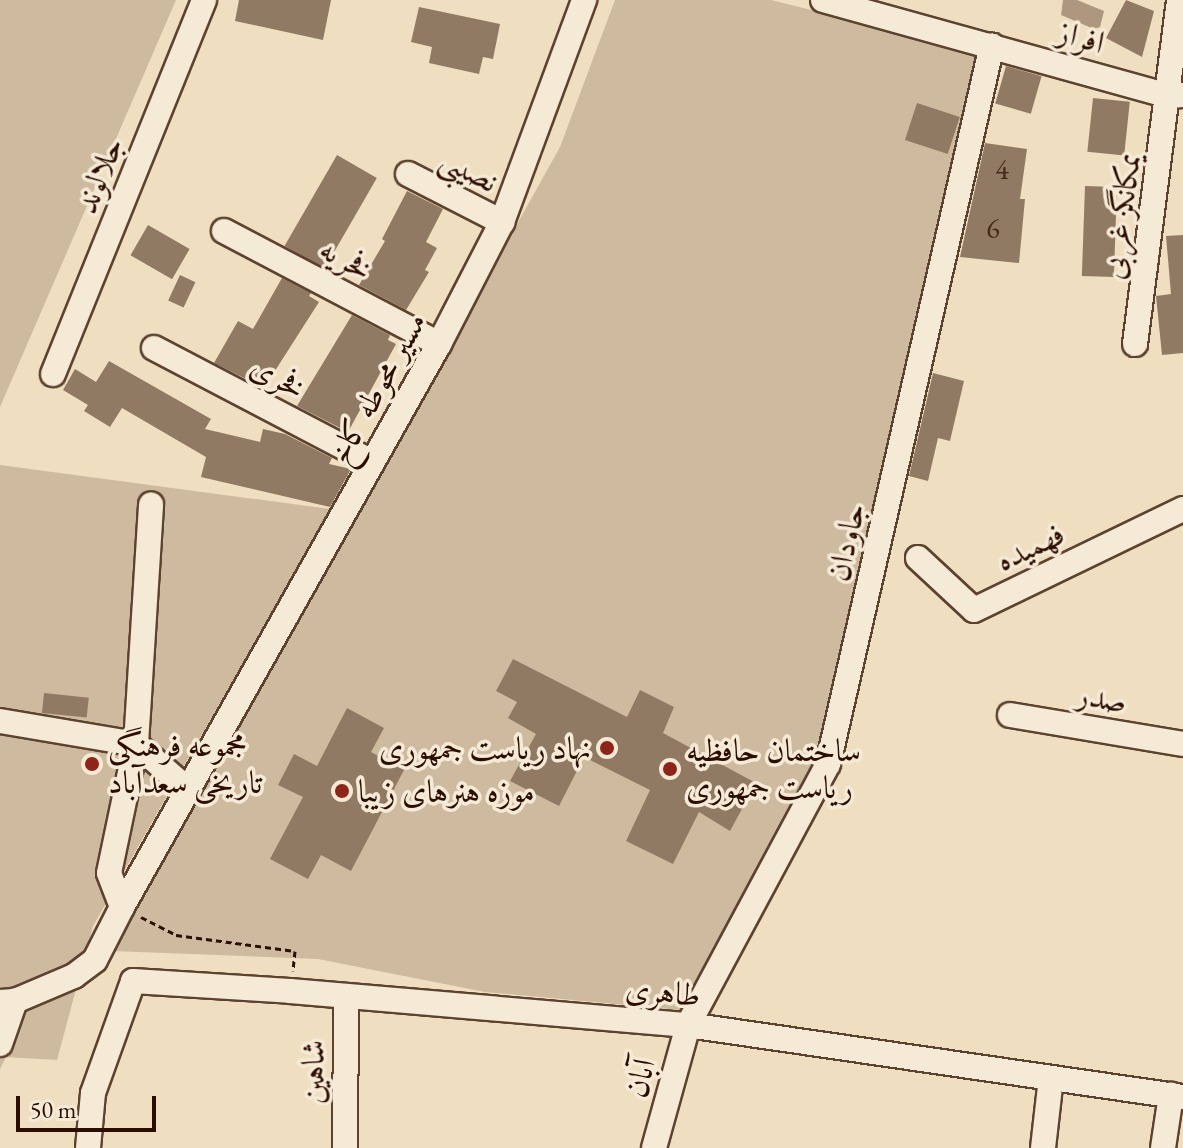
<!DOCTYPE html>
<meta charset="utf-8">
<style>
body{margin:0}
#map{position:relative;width:1183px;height:1148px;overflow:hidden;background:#efdebf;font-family:"EB Garamond",Amiri,serif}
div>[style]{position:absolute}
.green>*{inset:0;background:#cebb9f}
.water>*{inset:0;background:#ad977e}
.building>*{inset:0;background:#917a63;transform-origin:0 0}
.path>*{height:3px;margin-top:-1.5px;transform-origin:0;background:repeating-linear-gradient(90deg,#2c0e00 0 6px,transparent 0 10px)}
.roads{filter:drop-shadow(2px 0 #5d4230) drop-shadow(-2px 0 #5d4230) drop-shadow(0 2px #5d4230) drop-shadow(0 -2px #5d4230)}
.minor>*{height:24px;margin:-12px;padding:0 12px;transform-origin:12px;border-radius:12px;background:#f5ead5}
.dots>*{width:22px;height:22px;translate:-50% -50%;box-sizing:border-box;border:4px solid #f5ead5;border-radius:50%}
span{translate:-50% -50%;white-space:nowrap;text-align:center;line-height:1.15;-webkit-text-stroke:7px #f5ead5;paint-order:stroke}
.number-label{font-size:28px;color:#452919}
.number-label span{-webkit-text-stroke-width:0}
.street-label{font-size:32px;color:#2c0e00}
.poi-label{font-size:32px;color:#2c0e00}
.left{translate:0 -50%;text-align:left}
.right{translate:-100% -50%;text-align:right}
.scale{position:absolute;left:16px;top:1096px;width:140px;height:36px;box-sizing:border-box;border:4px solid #2c0e00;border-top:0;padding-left:10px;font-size:24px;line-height:28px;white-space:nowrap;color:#2c0e00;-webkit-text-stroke:6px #f5ead5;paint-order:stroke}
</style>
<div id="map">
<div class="green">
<i style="clip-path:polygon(0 0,176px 0,0 407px)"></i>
<i style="clip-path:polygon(615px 0,771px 0,978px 51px,953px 175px,880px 471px,819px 758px,800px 802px,763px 859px,680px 1010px,485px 992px,318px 959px,113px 951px,560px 147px)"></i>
<i style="clip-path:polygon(0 465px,330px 509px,93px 926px,57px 1060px,6px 1057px,0 1069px)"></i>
</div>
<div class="water">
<i style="clip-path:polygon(1063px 0,1077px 0,1104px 11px,1100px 27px,1094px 29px,1061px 15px)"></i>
</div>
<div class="building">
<i style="clip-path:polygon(239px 0,331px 0,323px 40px,235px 21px)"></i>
<i style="clip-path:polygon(1126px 0,1154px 11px,1142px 57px,1106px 38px)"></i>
<i style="clip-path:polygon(419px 7px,500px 24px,493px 59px,483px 57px,479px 74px,429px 63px,432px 47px,411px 42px)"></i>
<i style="left:1006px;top:66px;width:37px;height:39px;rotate:16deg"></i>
<i style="left:1093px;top:98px;width:37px;height:54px;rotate:6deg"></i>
<i style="left:917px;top:103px;width:45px;height:39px;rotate:18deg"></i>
<i style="clip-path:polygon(985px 143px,1027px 149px,1020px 199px,1025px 199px,1019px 263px,960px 257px)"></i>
<i style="left:337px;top:155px;width:46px;height:105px;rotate:30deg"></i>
<i style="left:1085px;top:186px;width:32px;height:90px;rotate:2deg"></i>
<i style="clip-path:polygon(407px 191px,443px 209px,426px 242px,437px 248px,425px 270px,429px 272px,406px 310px,359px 285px,385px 241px,382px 239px)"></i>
<i style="left:148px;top:225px;width:48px;height:35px;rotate:30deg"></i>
<i style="clip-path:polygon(1183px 235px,1183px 353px,1162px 355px,1156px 296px,1171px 294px,1166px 236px)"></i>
<i style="left:180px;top:275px;width:17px;height:28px;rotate:25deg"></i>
<i style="clip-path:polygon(282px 278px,311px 293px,309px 296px,319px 302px,264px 388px,214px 363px,238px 321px,253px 329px)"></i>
<i style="clip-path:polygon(352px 315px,390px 335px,388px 340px,396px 344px,348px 432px,297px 406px)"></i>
<i style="clip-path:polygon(109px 361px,211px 419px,205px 429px,260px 442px,263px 429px,285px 434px,332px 458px,329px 464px,351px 469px,330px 507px,201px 477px,206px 457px,122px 408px,110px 427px,84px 411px,88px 405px,63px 390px,75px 369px,96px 382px)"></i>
<i style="clip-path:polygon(933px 373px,964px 381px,950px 441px,938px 438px,928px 481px,909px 476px)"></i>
<i style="clip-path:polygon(513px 659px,627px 717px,640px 690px,674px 707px,663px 733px,756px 783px,730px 831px,699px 812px,673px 864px,626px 841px,650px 790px,584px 757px,559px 806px,510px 781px,536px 734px,508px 718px,517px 702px,496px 691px)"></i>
<i style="left:44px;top:693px;width:45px;height:20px;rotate:6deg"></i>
<i style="clip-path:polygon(347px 708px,384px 728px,371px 752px,404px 770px,351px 871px,321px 855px,308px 879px,270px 859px,303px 797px,278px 785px,294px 754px,317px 766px)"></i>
</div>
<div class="path">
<i style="left:141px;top:917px;width:39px;rotate:27deg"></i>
<i style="left:176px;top:935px;width:120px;rotate:7.7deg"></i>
<i style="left:295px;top:951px;width:20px;rotate:96deg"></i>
</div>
<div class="roads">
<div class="minor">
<i style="left:823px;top:0;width:359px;rotate:15.5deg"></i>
<i style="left:1169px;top:96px;width:14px;rotate:-4deg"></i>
<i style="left:408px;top:174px;width:106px;rotate:27.1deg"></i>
<i style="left:224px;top:231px;width:243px;rotate:27.7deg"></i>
<i style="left:1135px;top:344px;width:347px;rotate:-82.7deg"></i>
<i style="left:154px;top:348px;width:246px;rotate:27.6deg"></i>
<i style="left:53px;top:374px;width:403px;rotate:-68deg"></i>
<i style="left:918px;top:558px;width:76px;rotate:42.9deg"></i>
<i style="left:974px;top:610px;width:232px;rotate:-25.8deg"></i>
<i style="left:1010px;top:715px;width:175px;rotate:9.5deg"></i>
<i style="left:0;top:721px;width:138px;rotate:9.6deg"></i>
<i style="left:136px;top:744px;width:68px;rotate:41.4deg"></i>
<i style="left:122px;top:907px;width:646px;rotate:-60.62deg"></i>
<i style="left:439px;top:344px;width:137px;rotate:-62.7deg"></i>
<i style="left:502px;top:222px;width:237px;rotate:-69.7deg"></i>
<i style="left:133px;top:981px;width:157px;rotate:3.6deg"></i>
<i style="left:290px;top:991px;width:399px;rotate:4.9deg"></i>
<i style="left:688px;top:1025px;width:500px;rotate:8.28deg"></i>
<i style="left:0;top:1002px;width:15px;rotate:-4deg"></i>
<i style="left:15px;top:1001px;width:64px;rotate:-23deg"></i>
<i style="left:74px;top:976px;width:26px;rotate:-37deg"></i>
<i style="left:95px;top:960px;width:59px;rotate:-63deg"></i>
<i style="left:122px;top:907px;width:36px;rotate:-111deg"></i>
<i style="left:109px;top:873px;width:132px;rotate:-78.2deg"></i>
<i style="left:136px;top:744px;width:240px;rotate:-86.4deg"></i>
<i style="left:0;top:1044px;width:46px;rotate:-70.8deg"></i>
<i style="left:88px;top:1148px;width:55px;rotate:-84.8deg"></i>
<i style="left:93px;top:1093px;width:119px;rotate:-70.3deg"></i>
<i style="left:345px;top:1148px;width:152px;rotate:-89.6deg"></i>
<i style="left:654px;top:1148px;width:128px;rotate:-74.5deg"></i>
<i style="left:688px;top:1025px;width:296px;rotate:-61.8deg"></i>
<i style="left:828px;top:764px;width:737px;rotate:-77.15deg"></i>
<i style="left:1043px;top:1148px;width:70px;rotate:-83.5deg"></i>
<i style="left:1163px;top:1148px;width:54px;rotate:-81.4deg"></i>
</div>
</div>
<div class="dots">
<i style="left:607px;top:748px;background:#8f2418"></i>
<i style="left:92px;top:764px;background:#8f2418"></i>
<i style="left:670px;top:769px;background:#8f2418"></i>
<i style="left:342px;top:791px;background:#8f2418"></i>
</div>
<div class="number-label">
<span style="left:1002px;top:169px">4</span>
<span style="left:993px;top:228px">6</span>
</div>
<div class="street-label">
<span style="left:1081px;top:37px;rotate:16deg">افراز</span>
<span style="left:469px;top:170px;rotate:27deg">نصیبی</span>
<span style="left:99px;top:175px;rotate:-68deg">جلالوند</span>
<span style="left:1121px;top:216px;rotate:-82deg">یمکانگز غربی</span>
<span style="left:346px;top:259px;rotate:28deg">فخریه</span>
<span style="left:278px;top:377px;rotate:28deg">فخری</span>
<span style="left:377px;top:388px;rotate:-61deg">مسیر محوطه کاخ</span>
<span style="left:846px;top:542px;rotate:-77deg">جاودان</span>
<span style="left:1030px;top:547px;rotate:-26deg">فهمیده</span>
<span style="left:1102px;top:698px;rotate:10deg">صدر</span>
<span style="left:663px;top:992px;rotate:6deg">طاهری</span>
<span style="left:313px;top:1072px;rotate:-90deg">شاهین</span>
<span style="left:640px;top:1078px;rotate:-75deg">آبان</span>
</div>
<div class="poi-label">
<span class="left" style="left:108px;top:764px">مجموعه فرهنگی<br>تاریخی سعدآباد</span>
<span class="right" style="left:591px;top:748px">نهاد ریاست جمهوری</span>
<span class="left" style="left:686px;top:769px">ساختمان حافظیه<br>ریاست جمهوری</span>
<span class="left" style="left:358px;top:791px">موزه هنرهای زیبا</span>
</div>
<div class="scale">50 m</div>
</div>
